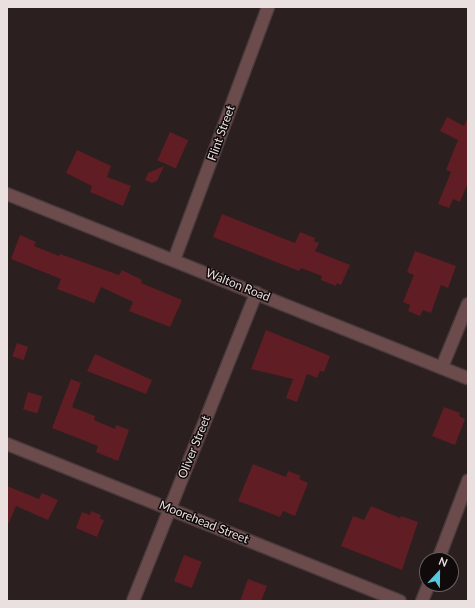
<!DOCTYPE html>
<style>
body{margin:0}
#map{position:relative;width:475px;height:608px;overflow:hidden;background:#2c1f1f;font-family:Lato,sans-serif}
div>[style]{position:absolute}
.building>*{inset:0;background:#601d24;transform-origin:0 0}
.roads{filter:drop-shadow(1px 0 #473a3a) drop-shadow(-1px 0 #473a3a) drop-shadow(0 1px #473a3a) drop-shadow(0 -1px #473a3a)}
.minor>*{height:12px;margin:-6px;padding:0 6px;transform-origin:6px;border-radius:6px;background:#6b4b4c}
.tertiary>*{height:12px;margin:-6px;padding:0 6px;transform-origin:6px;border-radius:6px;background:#6b4b4c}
span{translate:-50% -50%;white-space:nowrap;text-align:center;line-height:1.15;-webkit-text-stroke:3px #100a0a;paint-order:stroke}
.street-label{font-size:12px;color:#eae0e0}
.frame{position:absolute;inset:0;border:8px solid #eae0e0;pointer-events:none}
.north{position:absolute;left:419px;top:552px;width:40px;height:40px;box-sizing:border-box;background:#100a0a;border:1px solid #676060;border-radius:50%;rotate:22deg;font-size:11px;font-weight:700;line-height:16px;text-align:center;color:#eae0e0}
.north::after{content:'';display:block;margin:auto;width:14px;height:18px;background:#55cadf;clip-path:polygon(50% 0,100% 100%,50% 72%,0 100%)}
</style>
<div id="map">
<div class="building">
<i style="clip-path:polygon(447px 117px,464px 126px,468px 117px,468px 183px,460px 202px,453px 199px,449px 208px,438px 204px,451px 172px,446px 170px,458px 140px,440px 131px)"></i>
<i style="left:170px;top:132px;width:20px;height:31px;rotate:24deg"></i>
<i style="clip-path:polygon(77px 150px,111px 166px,107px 177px,131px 186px,123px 206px,90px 192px,92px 186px,66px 173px)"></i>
<i style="clip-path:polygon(164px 166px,157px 181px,152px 183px,145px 180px,148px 173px)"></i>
<i style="clip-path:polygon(222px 214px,295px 243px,300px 232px,315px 238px,314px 241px,319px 243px,315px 251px,350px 265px,341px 285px,337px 283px,336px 286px,321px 280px,322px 276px,301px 268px,299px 271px,213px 237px)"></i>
<i style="clip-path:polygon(20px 235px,36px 242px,34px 246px,59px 256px,60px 254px,119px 275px,122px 270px,142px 280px,141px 283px,182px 300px,170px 327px,129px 311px,133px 302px,101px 287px,94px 303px,57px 289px,61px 279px,11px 259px)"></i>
<i style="clip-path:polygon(415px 251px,456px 266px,448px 288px,441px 285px,431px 313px,423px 310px,420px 316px,408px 311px,410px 305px,403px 302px,414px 275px,407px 272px)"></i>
<i style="clip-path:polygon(266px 330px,330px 356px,324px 372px,320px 371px,317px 378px,307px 374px,297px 402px,286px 398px,293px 379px,251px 369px)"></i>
<i style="left:17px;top:343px;width:12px;height:14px;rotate:20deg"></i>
<i style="clip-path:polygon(95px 354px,152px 380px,146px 394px,87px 371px)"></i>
<i style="clip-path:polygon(71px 379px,81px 383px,72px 407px,95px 416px,94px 420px,115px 429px,116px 425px,129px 430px,118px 461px,96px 452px,98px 446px,52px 428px)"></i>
<i style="left:28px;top:392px;width:15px;height:18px;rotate:16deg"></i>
<i style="clip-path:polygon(444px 407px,460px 413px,459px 416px,465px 419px,455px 445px,432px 436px)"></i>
<i style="clip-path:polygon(253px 464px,286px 477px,288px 471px,301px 476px,299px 479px,308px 483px,295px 516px,283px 511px,280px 517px,238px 501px)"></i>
<i style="clip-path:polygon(7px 486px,39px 499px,42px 493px,58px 500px,48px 520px,16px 506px,7px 527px)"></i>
<i style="clip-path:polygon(371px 506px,400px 518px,401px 516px,418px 522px,402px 570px,341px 546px,353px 516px,364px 520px)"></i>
<i style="clip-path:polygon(91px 511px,101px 515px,100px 519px,104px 520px,97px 537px,76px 528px,82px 512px,90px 515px)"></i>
<i style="left:184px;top:555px;width:19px;height:28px;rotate:21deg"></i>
<i style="clip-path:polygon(248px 579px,267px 586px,261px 601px,240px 601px)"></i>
</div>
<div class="roads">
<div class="minor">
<i style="left:174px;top:260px;width:270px;rotate:-69.6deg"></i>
<i style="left:442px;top:367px;width:68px;rotate:-67.6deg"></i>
<i style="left:7px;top:444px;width:423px;rotate:21.8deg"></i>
<i style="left:438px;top:560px;width:85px;rotate:-69.2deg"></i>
<i style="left:133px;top:601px;width:332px;rotate:-68.2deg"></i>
<i style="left:422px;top:601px;width:18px;rotate:-68deg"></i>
</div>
<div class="tertiary">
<i style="left:7px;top:194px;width:496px;rotate:21.8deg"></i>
</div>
</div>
<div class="street-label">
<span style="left:221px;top:133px;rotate:-70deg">Flint Street</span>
<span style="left:238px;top:285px;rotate:22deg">Walton Road</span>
<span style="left:194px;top:447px;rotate:-68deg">Oliver Street</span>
<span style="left:204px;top:522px;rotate:22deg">Moorehead Street</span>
</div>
<div class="frame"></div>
<div class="north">N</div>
</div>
